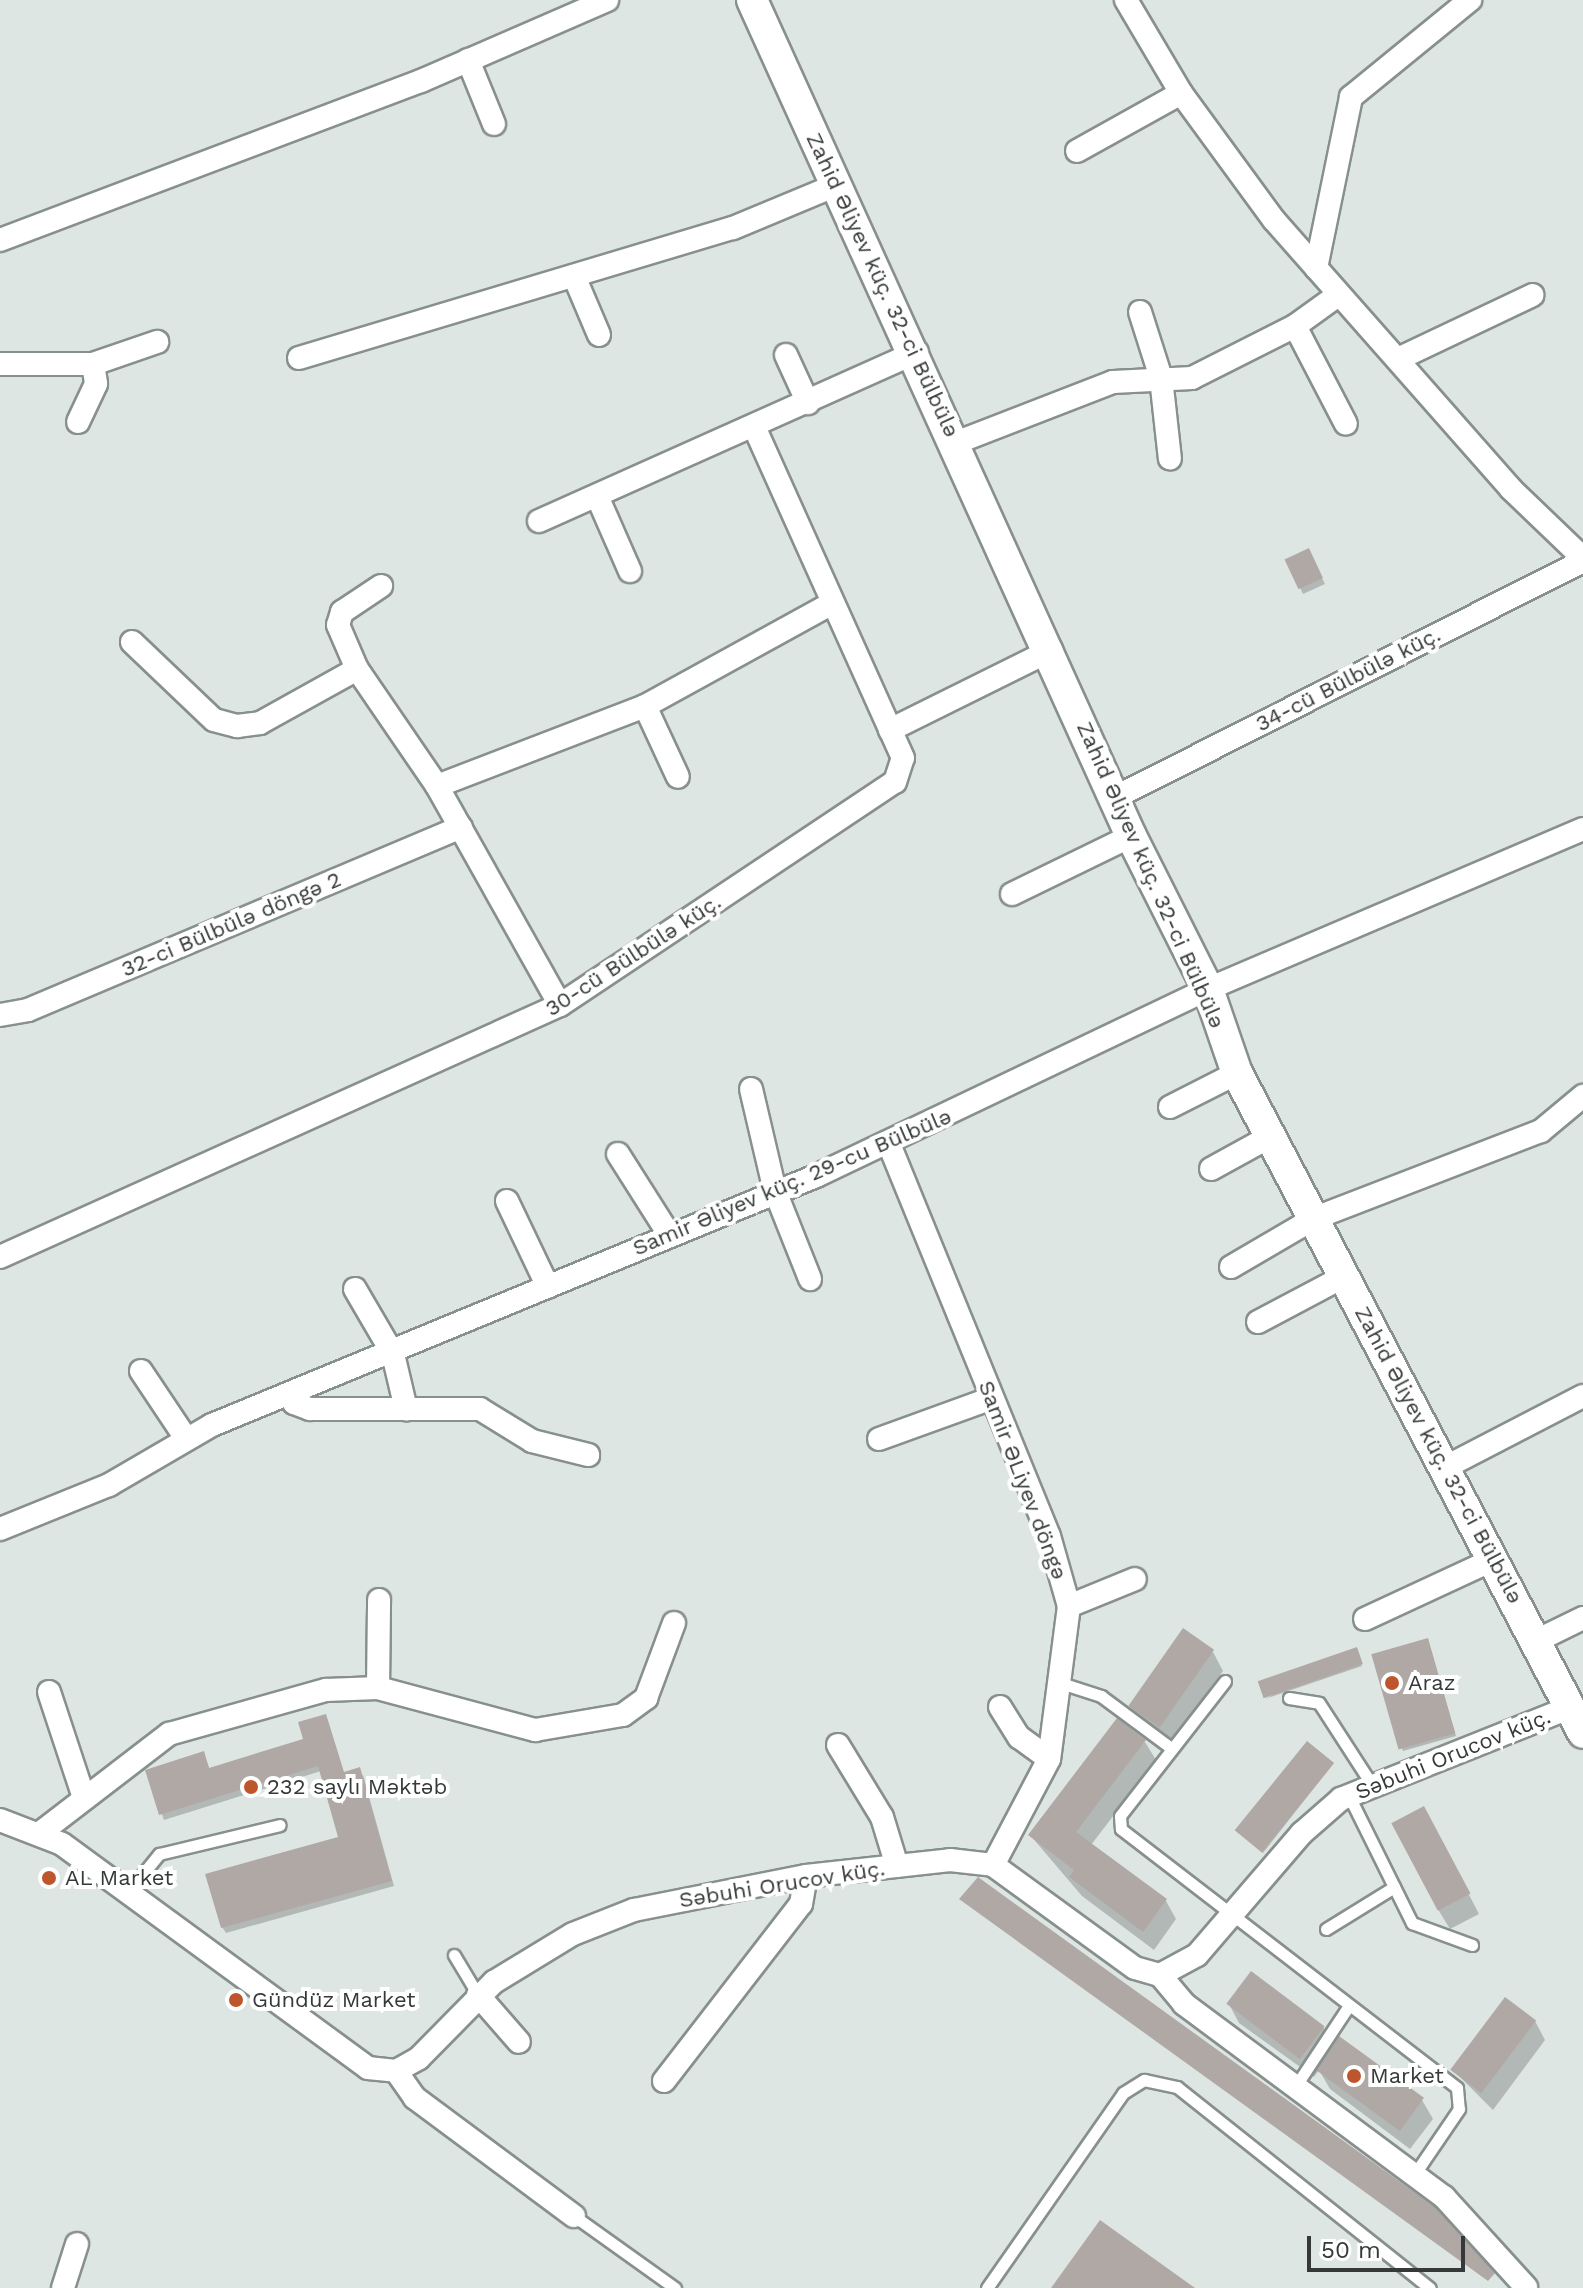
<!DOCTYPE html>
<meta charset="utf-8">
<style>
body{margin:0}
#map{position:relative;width:1583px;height:2288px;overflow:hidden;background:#dee6e4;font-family:"Work Sans",sans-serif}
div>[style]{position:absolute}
.shadow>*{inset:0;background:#0003}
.building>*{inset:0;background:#b0a8a5;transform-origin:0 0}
.roads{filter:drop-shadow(2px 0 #88908e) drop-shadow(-2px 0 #88908e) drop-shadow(0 2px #88908e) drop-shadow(0 -2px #88908e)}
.lane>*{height:11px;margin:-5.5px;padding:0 5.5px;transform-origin:5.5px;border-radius:5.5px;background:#fff}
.street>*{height:22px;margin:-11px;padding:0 11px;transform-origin:11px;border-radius:11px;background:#fff}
.secondary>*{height:30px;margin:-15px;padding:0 15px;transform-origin:15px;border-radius:15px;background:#fff}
.dots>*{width:22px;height:22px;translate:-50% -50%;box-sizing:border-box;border:4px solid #fff;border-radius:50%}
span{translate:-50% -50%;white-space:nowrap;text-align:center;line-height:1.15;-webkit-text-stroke:8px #fff;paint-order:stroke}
.street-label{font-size:22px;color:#363939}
.poi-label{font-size:22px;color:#363939}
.left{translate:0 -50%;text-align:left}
.scale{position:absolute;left:1307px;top:2236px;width:158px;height:36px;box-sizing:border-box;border:4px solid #363939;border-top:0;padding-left:10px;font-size:24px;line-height:28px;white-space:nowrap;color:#363939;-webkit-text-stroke:6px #fff;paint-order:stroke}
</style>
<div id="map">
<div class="shadow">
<i style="clip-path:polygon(1311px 556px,1325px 584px,1303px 594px,1287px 560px)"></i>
<i style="clip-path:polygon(1428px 1643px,1456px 1736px,1403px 1751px,1402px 1749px)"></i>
<i style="clip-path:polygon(1356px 1650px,1362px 1666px,1265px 1699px)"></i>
<i style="clip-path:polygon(1213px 1652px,1223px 1671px,1171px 1741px,1140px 1723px,1129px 1705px)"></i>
<i style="clip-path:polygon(328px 1722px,344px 1774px,363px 1775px,394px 1886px,226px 1933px,222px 1927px,340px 1839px,321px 1771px,164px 1820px,147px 1771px,203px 1753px,210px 1770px,305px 1740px)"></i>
<i style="clip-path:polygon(1145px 1742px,1156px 1760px,1091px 1845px,1166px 1901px,1176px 1919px,1154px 1950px,1082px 1896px,1030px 1835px)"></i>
<i style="clip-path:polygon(1333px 1764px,1263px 1853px,1238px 1832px)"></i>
<i style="clip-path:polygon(1434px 1827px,1479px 1914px,1450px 1929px,1439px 1911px)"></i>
<i style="clip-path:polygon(1229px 2004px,1324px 2028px,1334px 2047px,1422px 2100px,1433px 2119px,1410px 2149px,1330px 2089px,1319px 2070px,1314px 2077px,1239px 2023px)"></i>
<i style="clip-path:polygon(1535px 2021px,1545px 2040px,1493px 2110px,1454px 2071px)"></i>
</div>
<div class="building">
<i style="left:1309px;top:548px;width:33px;height:27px;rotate:65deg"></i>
<i style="left:1183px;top:1628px;width:38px;height:95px;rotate:35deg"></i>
<i style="left:1428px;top:1638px;width:99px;height:59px;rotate:74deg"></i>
<i style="left:1357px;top:1647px;width:18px;height:105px;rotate:71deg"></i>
<i style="clip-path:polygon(326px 1714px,344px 1772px,360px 1767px,392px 1881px,221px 1928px,205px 1874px,338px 1837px,318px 1766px,159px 1815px,145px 1770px,204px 1751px,209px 1768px,303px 1739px,298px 1722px)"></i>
<i style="clip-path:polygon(1117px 1718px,1146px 1740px,1076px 1832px,1167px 1899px,1143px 1932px,1069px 1877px,1074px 1870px,1028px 1835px)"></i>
<i style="left:1307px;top:1741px;width:35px;height:115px;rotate:39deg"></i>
<i style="left:1424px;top:1806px;width:99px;height:37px;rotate:62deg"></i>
<i style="clip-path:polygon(978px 1877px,1435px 2207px,1495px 2273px,1488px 2281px,959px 1899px)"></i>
<i style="left:1251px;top:1971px;width:92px;height:41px;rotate:37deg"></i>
<i style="left:1505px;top:1997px;width:39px;height:91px;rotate:37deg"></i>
<i style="left:1339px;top:2036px;width:105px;height:41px;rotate:36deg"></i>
<i style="clip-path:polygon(1100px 2220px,1195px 2288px,1051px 2288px)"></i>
</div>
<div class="roads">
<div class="lane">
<i style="left:1225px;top:1681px;width:171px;rotate:127.9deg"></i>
<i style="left:1120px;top:1816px;width:13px;rotate:86deg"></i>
<i style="left:1121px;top:1829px;width:424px;rotate:37.6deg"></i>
<i style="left:1457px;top:2088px;width:21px;rotate:85deg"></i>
<i style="left:1459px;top:2109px;width:80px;rotate:124.3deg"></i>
<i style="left:1064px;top:1684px;width:39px;rotate:18deg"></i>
<i style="left:1101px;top:1696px;width:87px;rotate:36.6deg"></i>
<i style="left:1289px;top:1698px;width:30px;rotate:9deg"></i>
<i style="left:1319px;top:1703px;width:98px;rotate:57.1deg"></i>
<i style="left:1349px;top:1796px;width:142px;rotate:63.6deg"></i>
<i style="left:1412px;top:1923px;width:64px;rotate:20.1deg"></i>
<i style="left:129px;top:1891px;width:48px;rotate:-51deg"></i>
<i style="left:159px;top:1854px;width:124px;rotate:-13.5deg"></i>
<i style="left:1326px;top:1929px;width:80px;rotate:-31.7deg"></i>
<i style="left:454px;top:1955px;width:47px;rotate:59deg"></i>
<i style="left:1295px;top:2087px;width:96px;rotate:-56.5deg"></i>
<i style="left:574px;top:2216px;width:124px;rotate:35.5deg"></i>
<i style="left:987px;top:2288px;width:238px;rotate:-55.1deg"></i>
<i style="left:1123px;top:2093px;width:25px;rotate:-32deg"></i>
<i style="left:1144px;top:2080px;width:34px;rotate:12deg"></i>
<i style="left:1177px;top:2087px;width:323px;rotate:38.5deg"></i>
</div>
<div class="street">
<i style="left:1126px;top:0;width:108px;rotate:59.4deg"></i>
<i style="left:1181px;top:93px;width:157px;rotate:53.8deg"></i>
<i style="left:1274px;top:220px;width:359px;rotate:48.6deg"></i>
<i style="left:1511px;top:489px;width:100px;rotate:43.8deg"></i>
<i style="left:468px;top:60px;width:69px;rotate:67.9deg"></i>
<i style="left:1077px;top:151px;width:119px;rotate:-29.1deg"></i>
<i style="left:0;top:240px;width:450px;rotate:-20.7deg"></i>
<i style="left:421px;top:81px;width:203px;rotate:-23.5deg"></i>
<i style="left:1316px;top:268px;width:175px;rotate:-78.4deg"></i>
<i style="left:1351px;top:97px;width:154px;rotate:-39.2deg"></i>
<i style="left:574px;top:276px;width:64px;rotate:67deg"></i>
<i style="left:1140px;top:312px;width:69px;rotate:72.3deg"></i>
<i style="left:1161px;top:378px;width:81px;rotate:83.7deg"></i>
<i style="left:1295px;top:326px;width:110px;rotate:62.5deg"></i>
<i style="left:786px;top:355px;width:53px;rotate:65.4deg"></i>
<i style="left:299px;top:358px;width:453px;rotate:-16.7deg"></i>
<i style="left:733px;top:228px;width:109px;rotate:-22.6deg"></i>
<i style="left:1398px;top:359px;width:149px;rotate:-25.4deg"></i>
<i style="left:0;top:364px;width:93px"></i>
<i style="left:93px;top:364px;width:20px;rotate:81deg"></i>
<i style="left:96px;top:384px;width:42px;rotate:115.3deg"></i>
<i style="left:93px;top:364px;width:68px;rotate:-19deg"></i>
<i style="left:958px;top:442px;width:166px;rotate:-21.2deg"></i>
<i style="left:1113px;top:382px;width:79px;rotate:-2.9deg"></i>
<i style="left:1192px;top:378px;width:115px;rotate:-26.8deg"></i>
<i style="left:1295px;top:326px;width:53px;rotate:-35.8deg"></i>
<i style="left:597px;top:496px;width:82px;rotate:66.3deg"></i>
<i style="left:539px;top:521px;width:414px;rotate:-24.1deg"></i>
<i style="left:132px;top:642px;width:113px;rotate:43.6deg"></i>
<i style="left:214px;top:720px;width:24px;rotate:15deg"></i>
<i style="left:237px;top:726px;width:23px;rotate:-7deg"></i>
<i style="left:260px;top:723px;width:111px;rotate:-29.1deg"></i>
<i style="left:357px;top:669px;width:142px;rotate:55.6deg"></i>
<i style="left:437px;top:786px;width:251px;rotate:60.7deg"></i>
<i style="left:357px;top:669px;width:48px;rotate:-113.4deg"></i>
<i style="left:338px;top:625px;width:14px;rotate:-73deg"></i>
<i style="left:342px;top:612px;width:47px;rotate:-33.7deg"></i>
<i style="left:645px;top:706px;width:78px;rotate:65.1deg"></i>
<i style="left:890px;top:730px;width:180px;rotate:-26.4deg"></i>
<i style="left:437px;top:786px;width:223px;rotate:-21deg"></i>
<i style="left:645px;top:706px;width:213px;rotate:-28.8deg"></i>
<i style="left:1114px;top:798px;width:525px;rotate:-26.81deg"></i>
<i style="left:1012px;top:894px;width:132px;rotate:-26deg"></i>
<i style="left:0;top:1015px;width:28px;rotate:-10deg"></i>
<i style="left:28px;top:1010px;width:470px;rotate:-22.9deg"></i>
<i style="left:751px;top:1089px;width:105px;rotate:76.8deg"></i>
<i style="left:775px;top:1191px;width:95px;rotate:68.3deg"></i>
<i style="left:1170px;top:1107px;width:75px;rotate:-26.9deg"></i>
<i style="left:889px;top:1144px;width:423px;rotate:67.8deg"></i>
<i style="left:1049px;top:1536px;width:73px;rotate:74.1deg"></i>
<i style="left:1069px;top:1606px;width:154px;rotate:97.4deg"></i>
<i style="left:1049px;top:1759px;width:120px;rotate:117.8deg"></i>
<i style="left:618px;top:1154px;width:97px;rotate:57.6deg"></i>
<i style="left:1211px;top:1169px;width:68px;rotate:-28.8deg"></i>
<i style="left:507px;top:1201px;width:95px;rotate:64.5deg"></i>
<i style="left:0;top:1257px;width:614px;rotate:-24.23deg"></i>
<i style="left:560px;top:1005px;width:402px;rotate:-33.7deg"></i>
<i style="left:895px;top:782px;width:25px;rotate:-72deg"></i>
<i style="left:903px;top:758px;width:362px;rotate:-114.2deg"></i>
<i style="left:1231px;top:1267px;width:97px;rotate:-30.3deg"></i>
<i style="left:1315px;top:1218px;width:242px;rotate:-21.1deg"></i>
<i style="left:1541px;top:1131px;width:55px;rotate:-39.8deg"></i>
<i style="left:355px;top:1289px;width:75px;rotate:59.7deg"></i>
<i style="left:393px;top:1354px;width:57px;rotate:76.7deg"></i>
<i style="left:1258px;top:1322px;width:98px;rotate:-27.9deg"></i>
<i style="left:141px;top:1371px;width:79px;rotate:56.3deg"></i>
<i style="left:295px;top:1395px;width:8px;rotate:97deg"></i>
<i style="left:294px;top:1403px;width:17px;rotate:21deg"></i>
<i style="left:310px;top:1409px;width:170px"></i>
<i style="left:480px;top:1409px;width:61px;rotate:31.6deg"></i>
<i style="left:532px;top:1441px;width:58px;rotate:14deg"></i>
<i style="left:879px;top:1439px;width:120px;rotate:-19.9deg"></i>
<i style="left:1446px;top:1467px;width:154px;rotate:-27.4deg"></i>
<i style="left:0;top:1529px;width:118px;rotate:-22deg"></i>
<i style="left:109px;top:1485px;width:119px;rotate:-30.2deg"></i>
<i style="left:212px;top:1425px;width:653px;rotate:-22.4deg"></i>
<i style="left:816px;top:1176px;width:434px;rotate:-25.5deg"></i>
<i style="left:1208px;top:989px;width:408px;rotate:-23.1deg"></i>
<i style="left:1069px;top:1606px;width:71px;rotate:-22.2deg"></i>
<i style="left:1365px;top:1619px;width:142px;rotate:-24.9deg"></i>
<i style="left:1536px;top:1641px;width:52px;rotate:-26.1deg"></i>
<i style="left:378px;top:1688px;width:88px;rotate:-89.3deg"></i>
<i style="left:49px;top:1692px;width:112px;rotate:71.7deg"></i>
<i style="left:1000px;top:1707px;width:36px;rotate:58deg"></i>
<i style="left:1019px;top:1737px;width:37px;rotate:36deg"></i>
<i style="left:838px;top:1745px;width:84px;rotate:58.6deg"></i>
<i style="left:882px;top:1817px;width:51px;rotate:73deg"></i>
<i style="left:0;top:1820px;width:66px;rotate:21.2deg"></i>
<i style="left:62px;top:1844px;width:379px;rotate:36.2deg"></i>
<i style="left:368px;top:2068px;width:28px;rotate:6deg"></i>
<i style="left:396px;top:2071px;width:26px;rotate:-29deg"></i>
<i style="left:419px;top:2058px;width:107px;rotate:-45.4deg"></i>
<i style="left:494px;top:1982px;width:92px;rotate:-31.3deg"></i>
<i style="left:573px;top:1934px;width:66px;rotate:-21.5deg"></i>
<i style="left:634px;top:1910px;width:175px;rotate:-11.2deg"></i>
<i style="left:806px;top:1876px;width:145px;rotate:-6.3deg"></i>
<i style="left:950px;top:1860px;width:43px;rotate:6.6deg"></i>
<i style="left:993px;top:1865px;width:175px;rotate:36deg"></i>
<i style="left:1135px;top:1968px;width:26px;rotate:16deg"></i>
<i style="left:1160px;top:1975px;width:42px;rotate:-28.4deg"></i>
<i style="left:1197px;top:1955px;width:161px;rotate:-49.3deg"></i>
<i style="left:1302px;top:1833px;width:52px;rotate:-41.1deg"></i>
<i style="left:1341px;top:1799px;width:245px;rotate:-21.8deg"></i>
<i style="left:40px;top:1833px;width:163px;rotate:-37.5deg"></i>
<i style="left:169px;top:1734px;width:163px;rotate:-15.7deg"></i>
<i style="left:326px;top:1690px;width:52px;rotate:-2.2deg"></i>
<i style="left:378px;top:1688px;width:163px;rotate:15deg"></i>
<i style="left:535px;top:1730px;width:89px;rotate:-9.7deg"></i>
<i style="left:623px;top:1715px;width:29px;rotate:-36deg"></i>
<i style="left:646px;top:1698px;width:80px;rotate:-69.5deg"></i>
<i style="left:1160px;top:1975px;width:38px;rotate:50deg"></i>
<i style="left:1184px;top:2004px;width:324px;rotate:36.6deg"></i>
<i style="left:1444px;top:2197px;width:122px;rotate:47.7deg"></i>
<i style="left:478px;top:1995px;width:62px;rotate:48.9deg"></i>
<i style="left:396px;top:2071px;width:33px;rotate:55deg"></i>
<i style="left:415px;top:2098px;width:198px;rotate:36.6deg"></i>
<i style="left:664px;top:2081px;width:224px;rotate:-52.3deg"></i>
<i style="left:801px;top:1904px;width:28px;rotate:-80deg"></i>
<i style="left:63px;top:2288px;width:46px;rotate:-72.3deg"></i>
</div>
<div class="secondary">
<i style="left:752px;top:0;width:918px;rotate:65.61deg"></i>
<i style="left:1131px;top:836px;width:171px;rotate:63.3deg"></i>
<i style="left:1208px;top:989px;width:89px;rotate:71deg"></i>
<i style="left:1237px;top:1073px;width:745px;rotate:62.33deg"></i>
</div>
</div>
<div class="dots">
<i style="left:1392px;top:1683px;background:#bd562c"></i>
<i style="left:251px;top:1787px;background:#bd562c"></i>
<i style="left:49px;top:1878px;background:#bd562c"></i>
<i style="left:236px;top:2000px;background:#bd562c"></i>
<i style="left:1354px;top:2076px;background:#bd562c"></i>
</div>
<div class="street-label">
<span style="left:883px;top:285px;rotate:65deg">Zahid Əliyev küç. 32-ci Bülbülə</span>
<span style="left:1348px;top:679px;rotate:-27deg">34-cü Bülbülə küç.</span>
<span style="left:1151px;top:875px;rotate:66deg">Zahid Əliyev küç. 32-ci Bülbülə</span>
<span style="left:231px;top:924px;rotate:-23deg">32-ci Bülbülə döngə 2</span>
<span style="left:633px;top:955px;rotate:-33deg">30-cü Bülbülə küç.</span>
<span style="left:792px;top:1182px;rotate:-23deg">Samir Əliyev küç. 29-cu Bülbülə</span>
<span style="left:1439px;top:1455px;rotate:62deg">Zahid Əliyev küç. 32-ci Bülbülə</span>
<span style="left:1023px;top:1480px;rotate:69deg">Samir ƏLiyev döngə</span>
<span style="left:1453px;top:1754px;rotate:-22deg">Səbuhi Orucov küç.</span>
<span style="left:782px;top:1884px;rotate:-9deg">Səbuhi Orucov küç.</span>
</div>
<div class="poi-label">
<span class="left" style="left:1408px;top:1683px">Araz</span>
<span class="left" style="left:267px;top:1787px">232 saylı Məktəb</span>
<span class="left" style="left:65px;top:1878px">AL Market</span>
<span class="left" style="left:252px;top:2000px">Gündüz Market</span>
<span class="left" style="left:1370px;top:2076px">Market</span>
</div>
<div class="scale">50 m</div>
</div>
